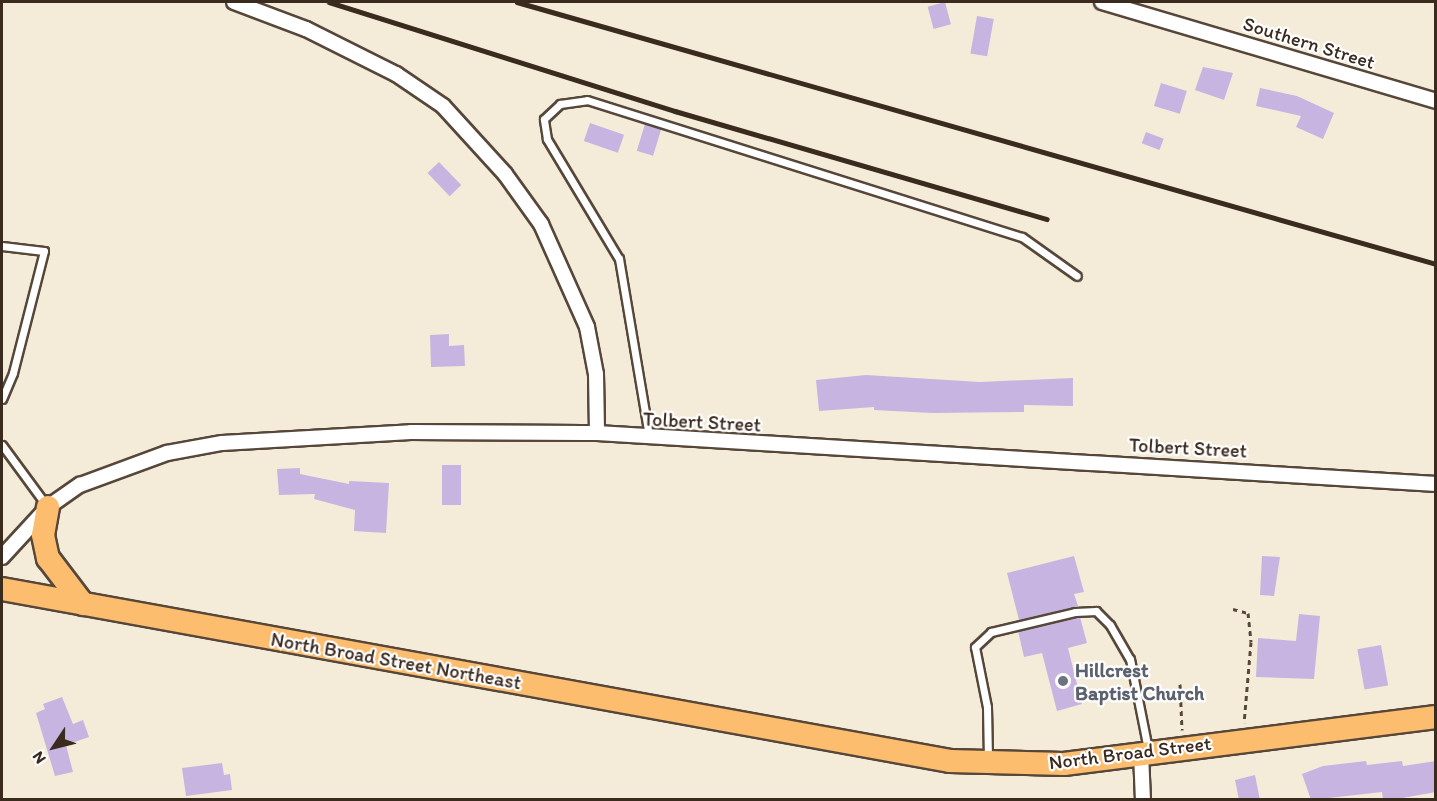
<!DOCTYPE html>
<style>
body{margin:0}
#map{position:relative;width:1437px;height:801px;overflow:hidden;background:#f4ecd9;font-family:Itim,sans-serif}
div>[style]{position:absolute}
.building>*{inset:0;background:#c7b4e1;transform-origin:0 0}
.path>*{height:3px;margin-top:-1.5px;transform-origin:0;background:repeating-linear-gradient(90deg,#57473a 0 4.5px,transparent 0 9px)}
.roads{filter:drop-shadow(2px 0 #57473a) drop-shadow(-2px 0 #57473a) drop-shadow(0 2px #57473a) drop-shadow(0 -2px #57473a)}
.service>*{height:7px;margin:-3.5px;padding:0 3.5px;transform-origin:3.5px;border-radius:3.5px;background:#fff}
.minor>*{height:14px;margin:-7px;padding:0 7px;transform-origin:7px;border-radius:7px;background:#fff}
.primary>*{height:22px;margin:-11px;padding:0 11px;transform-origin:11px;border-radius:11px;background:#fcbd6f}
.rail>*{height:4.5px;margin:-2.25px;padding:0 2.25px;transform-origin:2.25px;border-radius:2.25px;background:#3b2a1e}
.dots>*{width:16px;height:16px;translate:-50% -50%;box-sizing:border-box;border:3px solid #fff;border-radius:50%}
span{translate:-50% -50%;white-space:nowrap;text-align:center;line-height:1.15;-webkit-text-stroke:4.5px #fff;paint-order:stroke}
.street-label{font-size:20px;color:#3b2a1e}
.worship-label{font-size:20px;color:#5b616d;font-weight:700}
.left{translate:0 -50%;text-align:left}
.frame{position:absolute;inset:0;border:3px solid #3b2a1e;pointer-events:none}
.north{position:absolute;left:24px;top:717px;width:60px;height:60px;-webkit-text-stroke:4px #fff;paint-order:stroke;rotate:235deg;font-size:16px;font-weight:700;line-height:24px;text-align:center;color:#3b2a1e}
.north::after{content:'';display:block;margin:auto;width:21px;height:27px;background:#3b2a1e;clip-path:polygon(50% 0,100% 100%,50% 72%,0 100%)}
</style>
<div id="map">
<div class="building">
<i style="left:945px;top:2px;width:23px;height:18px;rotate:75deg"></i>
<i style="left:977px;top:16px;width:17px;height:38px;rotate:10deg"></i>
<i style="clip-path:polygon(1203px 67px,1233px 73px,1224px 100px,1195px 90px)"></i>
<i style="left:1161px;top:83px;width:27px;height:24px;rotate:17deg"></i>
<i style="clip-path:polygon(1260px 88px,1297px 96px,1334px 113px,1323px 139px,1296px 127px,1301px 116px,1256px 106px)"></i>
<i style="left:590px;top:123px;width:36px;height:19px;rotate:19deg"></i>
<i style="left:645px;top:124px;width:17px;height:28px;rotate:17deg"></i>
<i style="left:1146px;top:132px;width:19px;height:12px;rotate:21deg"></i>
<i style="left:439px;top:162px;width:32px;height:16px;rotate:46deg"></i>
<i style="clip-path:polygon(449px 334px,449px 346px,464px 345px,465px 366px,431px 367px,430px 335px)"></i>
<i style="clip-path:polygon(866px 375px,980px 382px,1073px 378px,1073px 406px,1024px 405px,1024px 412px,932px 413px,874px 410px,874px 407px,819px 411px,816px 380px)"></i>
<i style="left:442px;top:465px;width:19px;height:40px"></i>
<i style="clip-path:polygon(300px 468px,300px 474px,349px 484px,349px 481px,389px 483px,386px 533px,354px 531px,355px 510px,314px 499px,315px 494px,279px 495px,277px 469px)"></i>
<i style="clip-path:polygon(1074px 556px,1084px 592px,1074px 594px,1078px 606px,1019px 620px,1007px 573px)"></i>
<i style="clip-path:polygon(1262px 556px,1280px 557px,1274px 596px,1260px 595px)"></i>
<i style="clip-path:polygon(1299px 614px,1320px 616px,1314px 679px,1256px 677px,1258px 638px,1296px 641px)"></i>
<i style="clip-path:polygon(1080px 617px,1087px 643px,1068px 648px,1082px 704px,1057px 711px,1042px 653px,1024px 657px,1018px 631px)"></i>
<i style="left:1381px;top:645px;width:41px;height:24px;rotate:80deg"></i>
<i style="clip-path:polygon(62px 697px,73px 724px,83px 720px,89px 737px,66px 745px,73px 772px,55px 776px,36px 713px,45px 709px,43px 704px)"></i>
<i style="clip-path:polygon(1366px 761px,1367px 765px,1402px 761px,1403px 766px,1436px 761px,1436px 792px,1391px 800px,1383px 800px,1382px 792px,1311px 800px,1302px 774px,1323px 766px)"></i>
<i style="clip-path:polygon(222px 763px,224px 775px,230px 774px,232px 790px,186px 796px,182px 768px)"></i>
<i style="clip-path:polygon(1255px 775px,1260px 800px,1239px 800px,1235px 780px)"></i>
</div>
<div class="path">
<i style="left:1233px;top:609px;width:16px;rotate:15deg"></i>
<i style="left:1248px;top:613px;width:29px;rotate:84deg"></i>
<i style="left:1251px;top:642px;width:81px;rotate:94.9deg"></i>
<i style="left:1180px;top:684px;width:46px;rotate:87.5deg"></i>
</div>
<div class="roads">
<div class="service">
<i style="left:2px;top:246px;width:42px;rotate:6.8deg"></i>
<i style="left:44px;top:251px;width:126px;rotate:104.3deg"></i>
<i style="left:13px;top:373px;width:28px;rotate:113deg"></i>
<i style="left:649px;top:436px;width:180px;rotate:-99.6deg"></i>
<i style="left:619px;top:259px;width:140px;rotate:-121deg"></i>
<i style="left:547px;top:139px;width:20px;rotate:-99deg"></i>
<i style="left:544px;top:119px;width:22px;rotate:-43deg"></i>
<i style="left:560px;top:104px;width:27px;rotate:-8deg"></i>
<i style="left:587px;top:100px;width:456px;rotate:17.5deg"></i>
<i style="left:1022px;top:237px;width:67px;rotate:35.3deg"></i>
<i style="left:2px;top:445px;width:74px;rotate:53.7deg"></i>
<i style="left:988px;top:759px;width:52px;rotate:-91.1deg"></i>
<i style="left:987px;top:707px;width:61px;rotate:-101.3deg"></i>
<i style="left:975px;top:647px;width:22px;rotate:-43deg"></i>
<i style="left:991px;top:632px;width:86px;rotate:-13.4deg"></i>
<i style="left:1075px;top:612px;width:21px;rotate:-3deg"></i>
<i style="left:1096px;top:611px;width:20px;rotate:45deg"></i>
<i style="left:1110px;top:625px;width:39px;rotate:60deg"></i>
<i style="left:1130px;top:659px;width:92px;rotate:78.7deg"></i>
</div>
<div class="minor">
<i style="left:234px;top:2px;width:77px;rotate:20.6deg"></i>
<i style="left:306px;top:29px;width:101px;rotate:26.6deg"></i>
<i style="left:396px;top:74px;width:57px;rotate:34.2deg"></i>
<i style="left:443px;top:106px;width:92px;rotate:47.6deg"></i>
<i style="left:505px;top:174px;width:62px;rotate:54.2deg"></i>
<i style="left:541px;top:224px;width:113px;rotate:65.9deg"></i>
<i style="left:587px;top:327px;width:48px;rotate:79.2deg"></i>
<i style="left:596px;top:374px;width:59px;rotate:89deg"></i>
<i style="left:1102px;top:2px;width:348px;rotate:16.5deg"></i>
<i style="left:2px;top:557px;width:68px;rotate:-47.4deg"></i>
<i style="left:48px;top:507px;width:39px;rotate:-35deg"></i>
<i style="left:80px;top:485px;width:93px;rotate:-20.2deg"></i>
<i style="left:167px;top:453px;width:56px;rotate:-10.3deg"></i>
<i style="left:222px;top:443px;width:189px;rotate:-3.3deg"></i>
<i style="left:411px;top:432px;width:186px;rotate:0.3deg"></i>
<i style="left:597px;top:433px;width:841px;rotate:3.48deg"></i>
<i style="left:1141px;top:753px;width:47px;rotate:87.6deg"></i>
</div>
<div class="primary">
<i style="left:48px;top:507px;width:28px;rotate:100deg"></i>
<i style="left:43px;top:535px;width:24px;rotate:78deg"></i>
<i style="left:48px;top:558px;width:58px;rotate:52.7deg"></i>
<i style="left:2px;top:589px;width:963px;rotate:10.28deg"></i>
<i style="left:950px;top:761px;width:114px;rotate:1.5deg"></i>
<i style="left:1064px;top:764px;width:375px;rotate:-7.2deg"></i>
</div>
</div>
<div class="rail">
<i style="left:329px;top:2px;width:363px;rotate:17.5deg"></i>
<i style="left:675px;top:111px;width:387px;rotate:16.2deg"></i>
<i style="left:517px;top:2px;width:956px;rotate:15.91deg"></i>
</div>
<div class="dots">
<i style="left:1063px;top:681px;background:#6b7280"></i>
</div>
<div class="street-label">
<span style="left:1309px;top:43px;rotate:17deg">Southern Street</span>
<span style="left:702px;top:422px;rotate:3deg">Tolbert Street</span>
<span style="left:1188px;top:448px;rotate:3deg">Tolbert Street</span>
<span style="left:396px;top:661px;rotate:10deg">North Broad Street Northeast</span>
<span style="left:1130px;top:753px;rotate:-7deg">North Broad Street</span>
</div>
<div class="worship-label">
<span class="left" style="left:1075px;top:682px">Hillcrest<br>Baptist Church</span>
</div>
<div class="frame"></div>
<div class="north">N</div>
</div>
